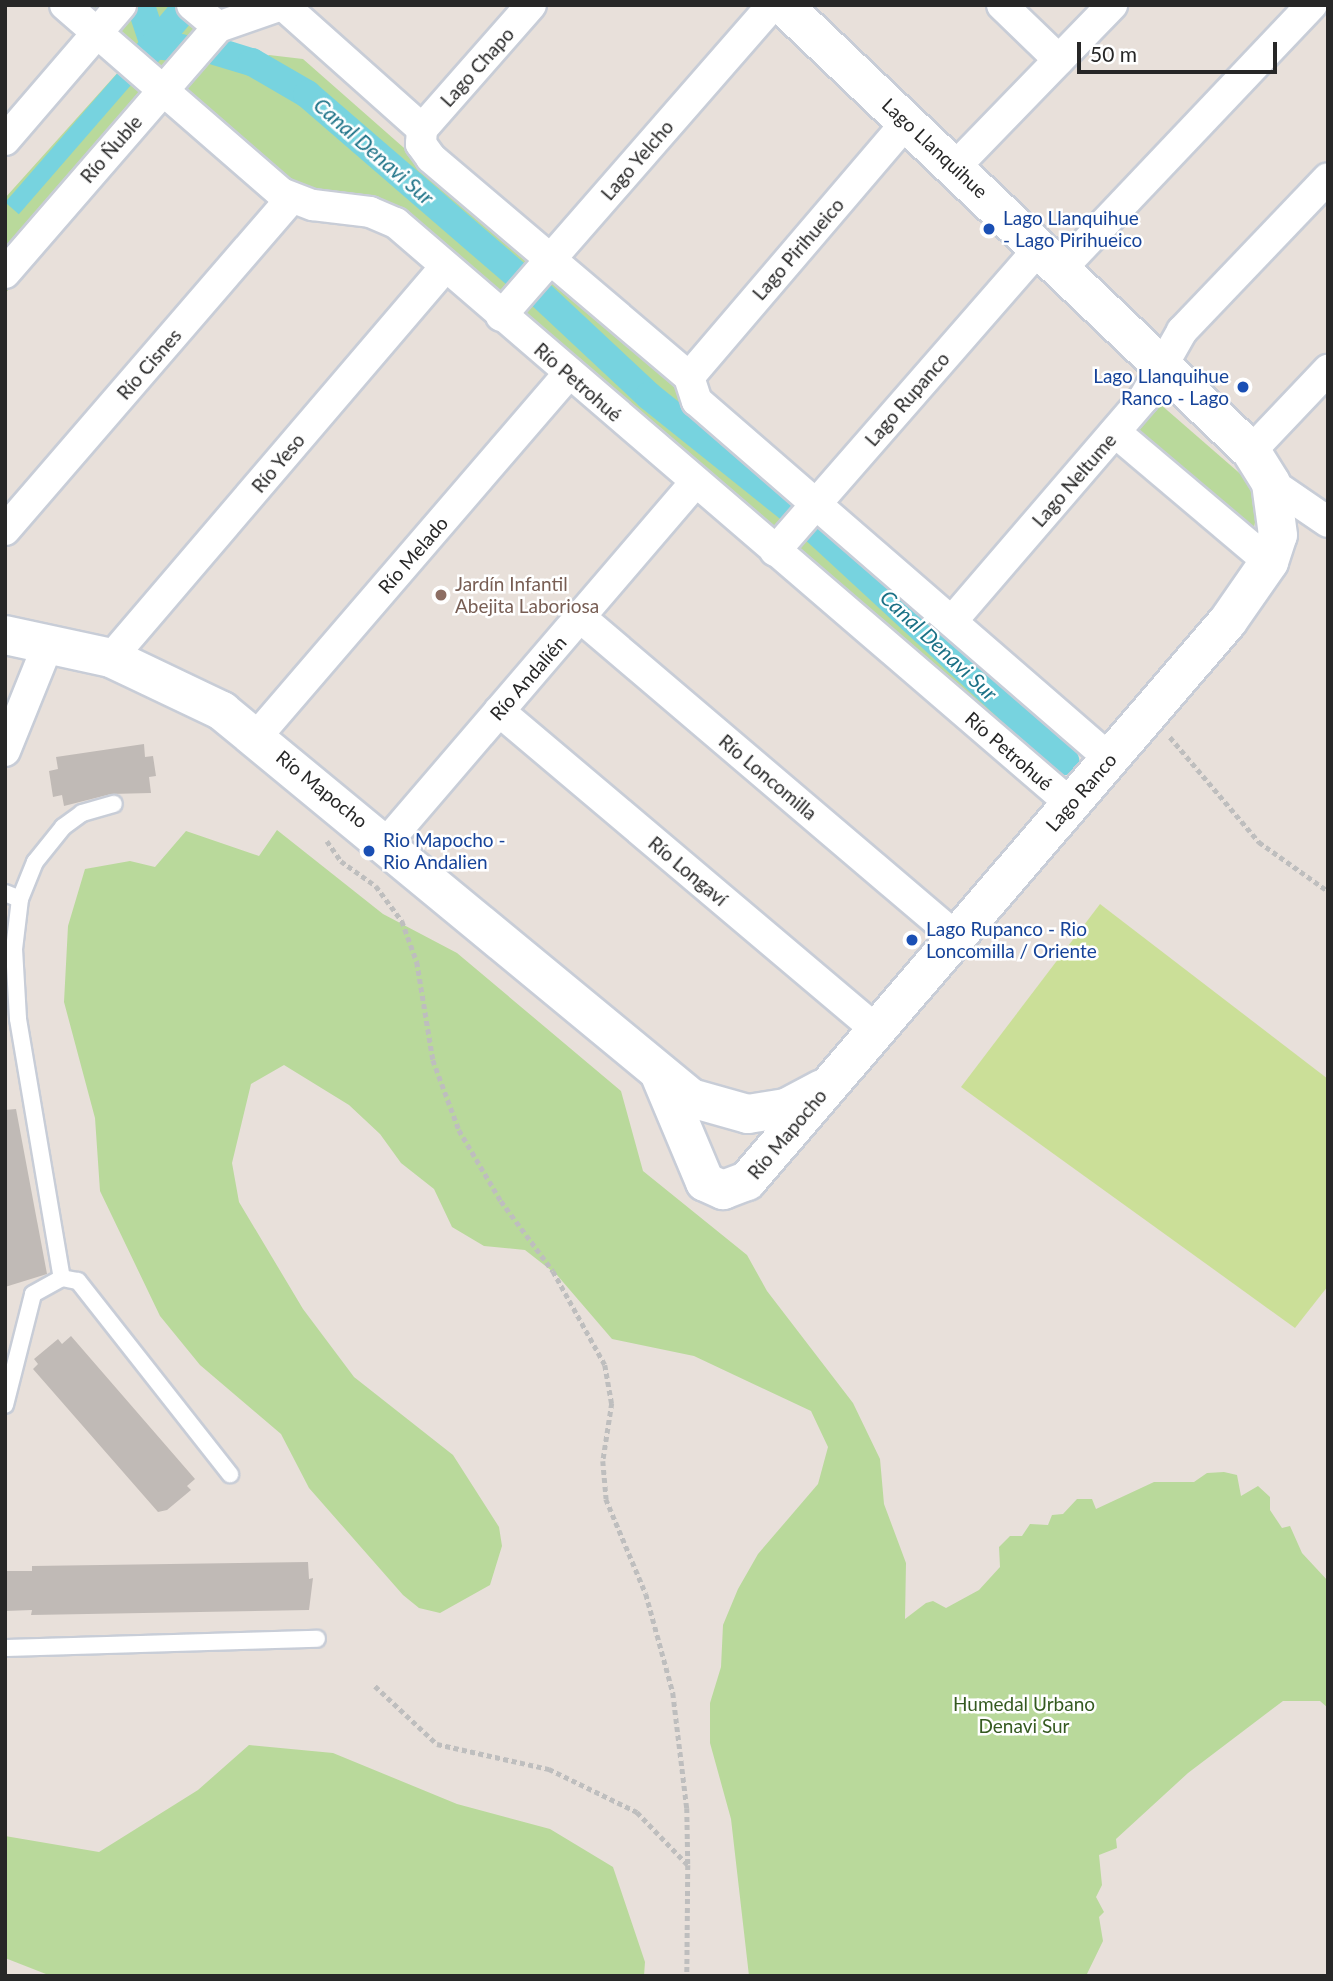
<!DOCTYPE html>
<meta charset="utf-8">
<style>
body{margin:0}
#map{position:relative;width:1333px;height:1981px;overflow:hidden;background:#e8e0da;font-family:Lato,sans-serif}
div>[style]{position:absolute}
.green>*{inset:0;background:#b9d99b}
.pitch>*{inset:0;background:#cbdf98}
.water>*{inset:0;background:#77d3df;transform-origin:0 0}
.canal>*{height:28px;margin:-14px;padding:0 14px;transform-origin:14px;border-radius:14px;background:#77d3df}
.building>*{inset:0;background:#c0bab6}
.path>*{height:4.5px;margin-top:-2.25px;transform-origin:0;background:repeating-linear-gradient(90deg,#bebebe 0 5px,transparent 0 8.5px)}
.roads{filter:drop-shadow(2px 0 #c8cdd7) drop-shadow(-2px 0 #c8cdd7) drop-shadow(0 2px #c8cdd7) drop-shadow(0 -2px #c8cdd7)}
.lane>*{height:16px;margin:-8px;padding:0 8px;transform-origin:8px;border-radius:8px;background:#fff}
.street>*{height:30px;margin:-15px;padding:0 15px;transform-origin:15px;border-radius:15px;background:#fff}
.secondary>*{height:38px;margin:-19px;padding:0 19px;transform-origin:19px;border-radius:19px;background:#fff}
.dots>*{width:19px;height:19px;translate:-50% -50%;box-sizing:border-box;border:4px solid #fff;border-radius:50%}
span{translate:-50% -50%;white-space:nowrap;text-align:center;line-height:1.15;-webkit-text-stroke:5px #fff;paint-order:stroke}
.street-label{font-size:19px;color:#272727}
.transit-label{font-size:19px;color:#164399}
.left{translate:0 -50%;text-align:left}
.right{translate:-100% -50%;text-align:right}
.education-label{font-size:19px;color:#785e54}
.park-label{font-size:19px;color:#355a20}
.water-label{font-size:21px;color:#1b7186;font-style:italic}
.frame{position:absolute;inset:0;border:7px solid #272727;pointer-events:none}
.scale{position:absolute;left:1077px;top:42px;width:200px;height:32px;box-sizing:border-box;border:4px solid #272727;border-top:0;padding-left:9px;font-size:21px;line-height:24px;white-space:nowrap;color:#272727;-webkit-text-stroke:5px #fff;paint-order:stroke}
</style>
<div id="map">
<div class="green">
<i style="clip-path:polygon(87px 5px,173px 5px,252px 72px,269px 55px,303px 59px,1071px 735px,1042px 767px,390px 209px,289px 183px,162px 89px,5px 294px,5px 198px,138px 50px)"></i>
<i style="clip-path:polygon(1152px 397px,1252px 484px,1256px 517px,1252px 538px,1131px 434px)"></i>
<i style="clip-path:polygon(277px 830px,383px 914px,457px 953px,621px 1091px,643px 1171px,747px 1255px,767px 1291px,853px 1403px,880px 1459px,884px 1504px,906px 1563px,905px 1619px,926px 1603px,933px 1601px,946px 1608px,979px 1590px,1000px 1567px,999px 1547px,1010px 1536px,1022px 1536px,1030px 1524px,1048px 1525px,1052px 1515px,1063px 1514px,1077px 1499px,1092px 1499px,1096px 1509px,1154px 1482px,1194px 1482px,1207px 1473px,1224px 1472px,1237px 1475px,1241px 1496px,1258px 1486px,1270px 1497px,1270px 1510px,1282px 1528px,1290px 1526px,1302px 1553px,1328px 1581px,1328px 1708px,1320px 1701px,1283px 1701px,1188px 1773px,1116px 1839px,1117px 1848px,1099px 1855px,1102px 1885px,1096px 1897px,1104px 1912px,1099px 1917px,1103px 1941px,1086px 1976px,749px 1976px,731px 1819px,710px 1743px,710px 1703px,721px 1667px,723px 1625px,738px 1589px,758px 1554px,818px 1484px,828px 1447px,811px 1411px,694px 1356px,612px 1339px,557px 1275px,525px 1250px,484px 1246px,452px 1227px,434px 1189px,401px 1163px,380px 1134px,349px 1105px,284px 1065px,251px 1084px,232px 1163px,239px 1202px,303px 1309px,354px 1377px,453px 1455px,499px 1527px,502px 1546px,490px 1585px,440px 1613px,419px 1608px,403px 1595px,309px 1488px,281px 1434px,200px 1365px,160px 1316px,100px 1191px,95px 1118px,64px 1002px,68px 926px,85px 869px,130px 861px,155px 867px,186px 831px,259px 856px)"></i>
<i style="clip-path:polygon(249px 1745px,333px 1753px,457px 1804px,550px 1829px,613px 1867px,645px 1962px,644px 1976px,51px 1976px,5px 1958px,5px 1836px,99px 1852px,198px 1790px)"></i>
</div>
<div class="pitch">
<i style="clip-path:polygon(1100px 904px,1328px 1079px,1328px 1286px,1295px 1328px,961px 1087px)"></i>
</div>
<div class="water">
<i style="left:122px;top:68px;width:18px;height:178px;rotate:41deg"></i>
</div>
<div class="canal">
<i style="left:141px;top:6px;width:41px;rotate:71.6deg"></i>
<i style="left:154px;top:45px;width:27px;rotate:6deg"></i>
<i style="left:215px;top:51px;width:39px;rotate:17deg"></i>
<i style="left:252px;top:62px;width:64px;rotate:30.2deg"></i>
<i style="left:307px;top:94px;width:277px;rotate:40.8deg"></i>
<i style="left:145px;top:56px;width:56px;rotate:-50.1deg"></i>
<i style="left:540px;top:294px;width:149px;rotate:43.1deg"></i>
<i style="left:649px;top:396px;width:179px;rotate:38.7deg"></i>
<i style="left:814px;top:529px;width:342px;rotate:42.7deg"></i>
</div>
<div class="building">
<i style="clip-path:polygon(144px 744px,145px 757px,153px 756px,156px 776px,149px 777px,151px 793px,111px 794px,64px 806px,62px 795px,53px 797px,49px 771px,58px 769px,56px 757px)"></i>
<i style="clip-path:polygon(16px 1109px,47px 1274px,5px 1287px,5px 1110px)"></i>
<i style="clip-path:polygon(71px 1336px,195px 1479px,187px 1486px,191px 1490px,167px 1510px,158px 1512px,33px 1369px,38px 1364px,34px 1359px,58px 1339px,62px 1344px)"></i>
<i style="clip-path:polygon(308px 1562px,309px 1579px,313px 1578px,309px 1610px,31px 1615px,32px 1610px,5px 1611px,5px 1571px,32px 1571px,32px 1566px)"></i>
</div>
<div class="path">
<i style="left:1170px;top:737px;width:138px;rotate:49.7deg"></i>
<i style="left:1259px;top:842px;width:85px;rotate:35.4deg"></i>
<i style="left:327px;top:841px;width:24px;rotate:55deg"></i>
<i style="left:341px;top:861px;width:43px;rotate:35.5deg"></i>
<i style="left:376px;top:886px;width:44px;rotate:53.4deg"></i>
<i style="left:402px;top:921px;width:44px;rotate:69.9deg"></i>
<i style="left:417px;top:962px;width:99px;rotate:80.7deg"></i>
<i style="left:433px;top:1060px;width:75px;rotate:69.6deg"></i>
<i style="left:459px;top:1130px;width:82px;rotate:59.4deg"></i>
<i style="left:501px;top:1201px;width:87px;rotate:53.4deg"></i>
<i style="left:553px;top:1271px;width:107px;rotate:61deg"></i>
<i style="left:605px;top:1365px;width:39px;rotate:80deg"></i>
<i style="left:612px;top:1403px;width:59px;rotate:98.8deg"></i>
<i style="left:603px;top:1461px;width:38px;rotate:85deg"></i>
<i style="left:606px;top:1499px;width:103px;rotate:67.2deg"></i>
<i style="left:646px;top:1594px;width:103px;rotate:74.7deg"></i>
<i style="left:673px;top:1693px;width:116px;rotate:83.1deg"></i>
<i style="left:687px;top:1808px;width:57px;rotate:89deg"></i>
<i style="left:375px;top:1686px;width:85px;rotate:43.1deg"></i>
<i style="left:437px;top:1744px;width:115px;rotate:12.6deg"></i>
<i style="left:549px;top:1769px;width:98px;rotate:26deg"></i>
<i style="left:637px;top:1812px;width:74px;rotate:46.1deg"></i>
<i style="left:688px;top:1865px;width:111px;rotate:90.5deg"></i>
</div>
<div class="roads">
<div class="lane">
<i style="left:5px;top:893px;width:16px;rotate:22deg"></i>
<i style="left:20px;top:899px;width:50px;rotate:96.8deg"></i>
<i style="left:14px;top:949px;width:70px;rotate:86.7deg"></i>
<i style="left:18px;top:1019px;width:263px;rotate:80.4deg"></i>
<i style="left:20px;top:899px;width:40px;rotate:-68deg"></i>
<i style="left:35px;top:862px;width:45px;rotate:-51.3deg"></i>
<i style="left:63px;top:827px;width:24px;rotate:-36deg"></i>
<i style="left:82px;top:813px;width:33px;rotate:-16deg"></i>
<i style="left:5px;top:1405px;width:114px;rotate:-75.8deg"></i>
<i style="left:33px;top:1294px;width:33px;rotate:-29deg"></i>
<i style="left:62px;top:1278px;width:16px;rotate:11deg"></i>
<i style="left:78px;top:1281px;width:246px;rotate:51.8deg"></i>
<i style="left:5px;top:1648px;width:312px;rotate:-1.7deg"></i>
</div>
<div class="street">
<i style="left:65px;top:5px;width:286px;rotate:41deg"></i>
<i style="left:281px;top:193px;width:34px;rotate:21deg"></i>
<i style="left:313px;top:205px;width:57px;rotate:7deg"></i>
<i style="left:370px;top:212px;width:28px;rotate:23deg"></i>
<i style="left:396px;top:223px;width:891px;rotate:40.72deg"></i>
<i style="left:192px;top:5px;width:34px;rotate:40deg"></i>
<i style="left:283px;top:5px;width:186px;rotate:41.7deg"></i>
<i style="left:422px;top:129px;width:15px;rotate:94deg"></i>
<i style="left:421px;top:144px;width:17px;rotate:54deg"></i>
<i style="left:431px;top:158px;width:338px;rotate:40.3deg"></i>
<i style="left:689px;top:377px;width:25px;rotate:72deg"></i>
<i style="left:697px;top:401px;width:547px;rotate:40.92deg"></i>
<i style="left:1002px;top:5px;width:79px;rotate:44deg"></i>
<i style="left:422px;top:129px;width:165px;rotate:-48.7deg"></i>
<i style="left:5px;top:140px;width:178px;rotate:-49.3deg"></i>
<i style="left:955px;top:167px;width:226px;rotate:-45.9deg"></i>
<i style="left:1062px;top:268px;width:363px;rotate:-46.5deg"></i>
<i style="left:5px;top:273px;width:325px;rotate:-49.1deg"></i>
<i style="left:218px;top:27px;width:67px;rotate:-19.2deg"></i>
<i style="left:501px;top:316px;width:413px;rotate:-48.9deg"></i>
<i style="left:689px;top:377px;width:335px;rotate:-49.5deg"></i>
<i style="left:1115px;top:432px;width:202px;rotate:40.2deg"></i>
<i style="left:1251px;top:451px;width:112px;rotate:-46.5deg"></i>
<i style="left:1271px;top:483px;width:69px;rotate:34.4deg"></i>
<i style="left:5px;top:530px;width:439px;rotate:-49.2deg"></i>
<i style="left:775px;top:551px;width:403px;rotate:-48.9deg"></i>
<i style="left:580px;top:617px;width:494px;rotate:40.4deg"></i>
<i style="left:952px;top:621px;width:294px;rotate:-49.3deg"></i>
<i style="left:1144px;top:398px;width:77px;rotate:-60.4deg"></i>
<i style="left:1182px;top:331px;width:211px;rotate:-46.3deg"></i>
<i style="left:111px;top:658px;width:514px;rotate:-49.5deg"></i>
<i style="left:499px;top:711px;width:494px;rotate:40.2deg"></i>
<i style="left:257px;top:736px;width:479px;rotate:-49.3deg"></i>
<i style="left:5px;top:751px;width:118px;rotate:-68deg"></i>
<i style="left:387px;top:842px;width:474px;rotate:-49.4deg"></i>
</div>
<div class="secondary">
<i style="left:5px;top:635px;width:108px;rotate:12.2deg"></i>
<i style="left:111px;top:658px;width:123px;rotate:25.5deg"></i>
<i style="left:222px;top:711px;width:608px;rotate:39.53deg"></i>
<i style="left:691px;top:1098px;width:59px;rotate:15.7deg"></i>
<i style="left:748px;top:1114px;width:38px;rotate:-9deg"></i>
<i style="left:786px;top:1108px;width:40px;rotate:-28deg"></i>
<i style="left:660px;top:1075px;width:116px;rotate:67.2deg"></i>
<i style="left:705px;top:1182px;width:20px;rotate:24deg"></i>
<i style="left:723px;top:1190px;width:26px;rotate:-21deg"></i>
<i style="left:747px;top:1181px;width:738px;rotate:-49.34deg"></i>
<i style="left:1228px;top:621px;width:72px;rotate:-55.2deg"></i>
<i style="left:1269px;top:562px;width:28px;rotate:-72deg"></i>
<i style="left:1278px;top:535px;width:52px;rotate:-97.7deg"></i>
<i style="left:1271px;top:483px;width:38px;rotate:-122deg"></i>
<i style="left:1251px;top:451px;width:646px;rotate:-136.38deg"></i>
</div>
</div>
<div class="dots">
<i style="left:989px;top:229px;background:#1a4fb4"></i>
<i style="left:1243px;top:387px;background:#1a4fb4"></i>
<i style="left:441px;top:595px;background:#8d6e63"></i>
<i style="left:369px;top:851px;background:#1a4fb4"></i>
<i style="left:912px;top:940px;background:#1a4fb4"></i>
</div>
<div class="street-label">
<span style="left:477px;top:67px;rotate:-48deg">Lago Chapo</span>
<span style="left:935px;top:148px;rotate:43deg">Lago Llanquihue</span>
<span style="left:111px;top:149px;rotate:-49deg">Río Ñuble</span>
<span style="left:637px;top:160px;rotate:-49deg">Lago Yelcho</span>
<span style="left:798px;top:249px;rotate:-49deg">Lago Pirihueico</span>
<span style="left:149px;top:364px;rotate:-49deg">Río Cisnes</span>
<span style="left:578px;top:382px;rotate:41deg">Río Petrohué</span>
<span style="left:907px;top:399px;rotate:-49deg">Lago Rupanco</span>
<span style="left:278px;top:463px;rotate:-50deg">Río Yeso</span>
<span style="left:1074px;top:480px;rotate:-49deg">Lago Neltume</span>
<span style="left:413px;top:555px;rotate:-49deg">Río Melado</span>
<span style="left:528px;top:678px;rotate:-49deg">Río Andalién</span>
<span style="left:1009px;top:751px;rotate:41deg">Río Petrohué</span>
<span style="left:768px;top:777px;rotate:40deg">Río Loncomilla</span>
<span style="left:322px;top:789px;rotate:39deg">Río Mapocho</span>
<span style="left:1081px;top:792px;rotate:-49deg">Lago Ranco</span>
<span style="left:688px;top:871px;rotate:40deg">Río Longaví</span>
<span style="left:787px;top:1134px;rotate:-50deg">Río Mapocho</span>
</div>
<div class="transit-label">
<span class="left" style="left:1003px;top:229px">Lago Llanquihue<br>- Lago Pirihueico</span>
<span class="right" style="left:1229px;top:387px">Lago Llanquihue<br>Ranco - Lago</span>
<span class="left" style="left:383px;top:851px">Rio Mapocho -<br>Rio Andalien</span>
<span class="left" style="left:926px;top:940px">Lago Rupanco - Rio<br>Loncomilla / Oriente</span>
</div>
<div class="education-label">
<span class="left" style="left:455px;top:595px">Jardín Infantil<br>Abejita Laboriosa</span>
</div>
<div class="park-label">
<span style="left:1024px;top:1715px">Humedal Urbano<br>Denavi Sur</span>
</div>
<div class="water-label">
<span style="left:374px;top:151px;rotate:41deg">Canal Denavi Sur</span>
<span style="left:939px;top:645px;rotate:43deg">Canal Denavi Sur</span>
</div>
<div class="frame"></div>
<div class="scale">50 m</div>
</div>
